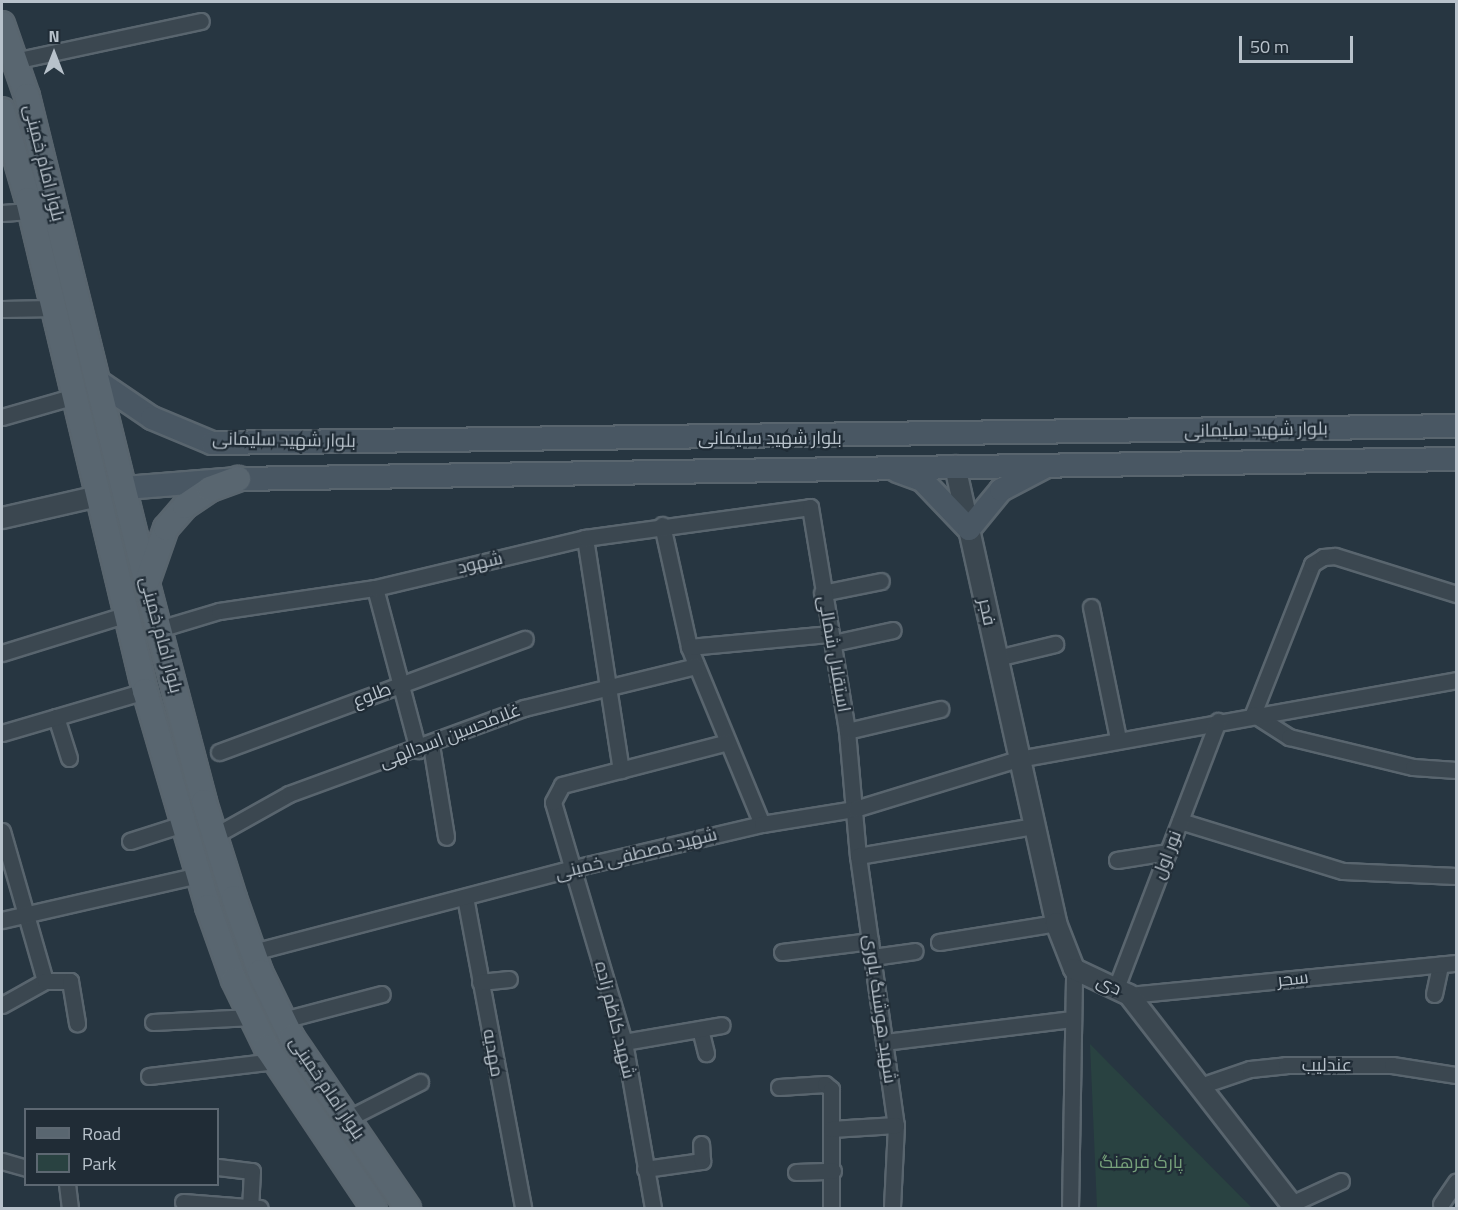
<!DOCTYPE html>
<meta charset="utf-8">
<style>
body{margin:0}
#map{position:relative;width:1458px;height:1210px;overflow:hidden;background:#273641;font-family:"Titillium Web",Cairo,sans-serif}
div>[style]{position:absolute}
.green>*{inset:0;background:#294241}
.roads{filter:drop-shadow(2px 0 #59656e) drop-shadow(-2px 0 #59656e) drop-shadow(0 2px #59656e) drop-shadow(0 -2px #59656e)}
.minor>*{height:15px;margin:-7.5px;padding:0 7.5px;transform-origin:7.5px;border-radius:7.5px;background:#3b4750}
.tertiary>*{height:20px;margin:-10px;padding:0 10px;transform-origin:10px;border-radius:10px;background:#3b4750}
.secondary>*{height:22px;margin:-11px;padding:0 11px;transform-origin:11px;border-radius:11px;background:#495763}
.primary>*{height:24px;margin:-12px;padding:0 12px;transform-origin:12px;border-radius:12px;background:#596670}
span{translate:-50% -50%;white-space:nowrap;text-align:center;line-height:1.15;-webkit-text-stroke:4.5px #202c36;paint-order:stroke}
.street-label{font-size:18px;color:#b8c2cb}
.park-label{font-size:18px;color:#76a07a}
.frame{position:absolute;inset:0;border:3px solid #b8c2cb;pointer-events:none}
.legend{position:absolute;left:24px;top:1108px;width:195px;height:78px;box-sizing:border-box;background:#202c36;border:2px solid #5d6872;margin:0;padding:8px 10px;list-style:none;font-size:18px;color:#b8c2cb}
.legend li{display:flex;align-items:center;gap:12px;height:30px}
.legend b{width:30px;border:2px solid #5d6872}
.north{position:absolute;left:24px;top:24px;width:60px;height:60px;-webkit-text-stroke:4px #202c36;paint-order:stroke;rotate:0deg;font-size:16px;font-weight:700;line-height:24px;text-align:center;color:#b8c2cb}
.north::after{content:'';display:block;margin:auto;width:21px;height:27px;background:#b8c2cb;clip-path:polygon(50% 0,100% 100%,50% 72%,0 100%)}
.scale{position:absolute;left:1239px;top:36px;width:114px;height:27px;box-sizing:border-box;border:3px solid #b8c2cb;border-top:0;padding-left:8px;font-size:18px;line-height:21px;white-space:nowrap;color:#b8c2cb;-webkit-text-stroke:4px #202c36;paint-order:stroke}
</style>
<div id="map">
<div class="green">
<i style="clip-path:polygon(1090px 1044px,1252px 1208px,1097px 1208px)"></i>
</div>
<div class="roads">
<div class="minor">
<i style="left:14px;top:61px;width:191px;rotate:-12.1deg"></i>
<i style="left:2px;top:213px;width:28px;rotate:-4deg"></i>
<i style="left:2px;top:309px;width:52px;rotate:-1.1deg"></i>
<i style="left:2px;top:417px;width:76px;rotate:-16deg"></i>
<i style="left:662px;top:525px;width:125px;rotate:77.5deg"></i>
<i style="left:689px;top:647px;width:191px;rotate:67.6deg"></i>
<i style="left:585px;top:538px;width:235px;rotate:81.2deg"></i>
<i style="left:375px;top:588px;width:168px;rotate:75.1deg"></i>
<i style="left:822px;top:593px;width:60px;rotate:-11.5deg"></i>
<i style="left:1091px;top:607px;width:135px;rotate:78.4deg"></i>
<i style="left:159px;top:629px;width:63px;rotate:-16.7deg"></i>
<i style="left:219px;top:611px;width:158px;rotate:-8.4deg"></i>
<i style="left:375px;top:588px;width:216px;rotate:-13.4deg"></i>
<i style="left:585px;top:538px;width:227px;rotate:-7.8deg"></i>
<i style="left:810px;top:507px;width:227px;rotate:80.6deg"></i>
<i style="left:847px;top:731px;width:125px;rotate:85deg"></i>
<i style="left:858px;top:856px;width:272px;rotate:82deg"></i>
<i style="left:896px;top:1125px;width:83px;rotate:92.8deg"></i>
<i style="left:833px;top:643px;width:61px;rotate:-12.2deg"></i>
<i style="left:689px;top:647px;width:142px;rotate:-5.3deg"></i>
<i style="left:2px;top:653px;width:131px;rotate:-17.3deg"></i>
<i style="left:997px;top:658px;width:60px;rotate:-13.6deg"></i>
<i style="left:1253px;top:714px;width:161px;rotate:-68.5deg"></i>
<i style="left:1312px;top:564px;width:13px;rotate:-32deg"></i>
<i style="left:1323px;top:557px;width:12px;rotate:-5deg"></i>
<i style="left:1335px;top:556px;width:127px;rotate:17.4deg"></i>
<i style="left:1253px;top:714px;width:43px;rotate:32.6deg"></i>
<i style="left:1289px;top:737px;width:128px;rotate:13.6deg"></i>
<i style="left:1413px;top:767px;width:43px;rotate:4deg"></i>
<i style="left:56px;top:717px;width:43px;rotate:72.4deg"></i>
<i style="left:847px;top:731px;width:96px;rotate:-13.3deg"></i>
<i style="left:2px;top:733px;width:149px;rotate:-16.4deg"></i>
<i style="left:431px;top:745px;width:93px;rotate:80.7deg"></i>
<i style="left:219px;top:752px;width:326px;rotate:-20.3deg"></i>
<i style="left:1180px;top:821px;width:170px;rotate:17.1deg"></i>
<i style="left:1343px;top:871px;width:113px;rotate:2.5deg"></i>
<i style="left:2px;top:831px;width:156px;rotate:74deg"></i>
<i style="left:214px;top:836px;width:86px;rotate:-29.2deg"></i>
<i style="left:289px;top:794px;width:250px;rotate:-20.1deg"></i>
<i style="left:524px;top:708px;width:177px;rotate:-13.7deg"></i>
<i style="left:130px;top:841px;width:56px;rotate:-17.8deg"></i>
<i style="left:858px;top:856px;width:179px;rotate:-9.7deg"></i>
<i style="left:1117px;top:860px;width:52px;rotate:-8.9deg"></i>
<i style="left:465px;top:897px;width:316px;rotate:79.4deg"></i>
<i style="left:2px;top:920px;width:201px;rotate:-12.9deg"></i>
<i style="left:939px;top:942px;width:119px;rotate:-9.2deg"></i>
<i style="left:253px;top:952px;width:332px;rotate:-14.7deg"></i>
<i style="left:574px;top:868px;width:193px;rotate:-13.2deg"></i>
<i style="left:762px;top:824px;width:94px;rotate:-9.2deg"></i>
<i style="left:855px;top:809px;width:170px;rotate:-17.1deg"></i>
<i style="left:1018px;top:759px;width:445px;rotate:-10.2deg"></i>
<i style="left:782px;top:952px;width:89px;rotate:-7.1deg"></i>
<i style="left:873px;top:957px;width:42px;rotate:-8.1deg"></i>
<i style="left:480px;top:982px;width:29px;rotate:-6deg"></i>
<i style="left:1116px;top:988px;width:286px;rotate:-69.1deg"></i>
<i style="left:1434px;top:994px;width:30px;rotate:-78deg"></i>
<i style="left:1129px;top:995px;width:329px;rotate:-5.6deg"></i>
<i style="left:2px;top:1005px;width:49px;rotate:-29.2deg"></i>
<i style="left:45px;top:981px;width:25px"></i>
<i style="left:70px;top:981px;width:43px;rotate:80.5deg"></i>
<i style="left:283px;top:1020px;width:102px;rotate:-14.7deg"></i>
<i style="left:153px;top:1022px;width:99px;rotate:-2.9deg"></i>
<i style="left:700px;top:1029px;width:25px;rotate:76deg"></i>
<i style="left:624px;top:1042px;width:99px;rotate:-9.8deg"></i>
<i style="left:885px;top:1042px;width:189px;rotate:-7deg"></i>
<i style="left:149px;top:1076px;width:127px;rotate:-6.8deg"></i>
<i style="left:1200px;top:1086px;width:53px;rotate:-18.8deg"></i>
<i style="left:1250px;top:1069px;width:36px;rotate:-6deg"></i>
<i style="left:1286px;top:1065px;width:106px"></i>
<i style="left:1392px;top:1065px;width:65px;rotate:8.9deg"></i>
<i style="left:779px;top:1087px;width:46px;rotate:-3.7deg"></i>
<i style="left:825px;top:1084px;width:8px;rotate:40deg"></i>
<i style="left:831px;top:1089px;width:119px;rotate:90deg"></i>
<i style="left:347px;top:1119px;width:82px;rotate:-26.9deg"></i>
<i style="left:831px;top:1129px;width:65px;rotate:-3.5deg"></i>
<i style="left:2px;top:1161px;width:25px;rotate:16deg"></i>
<i style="left:218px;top:1167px;width:34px;rotate:7deg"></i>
<i style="left:252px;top:1171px;width:37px;rotate:93deg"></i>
<i style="left:645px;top:1169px;width:58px;rotate:-8deg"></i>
<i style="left:702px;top:1161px;width:17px;rotate:-93deg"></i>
<i style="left:796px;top:1172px;width:37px;rotate:-2deg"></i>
<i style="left:67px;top:1184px;width:24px;rotate:83deg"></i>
<i style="left:183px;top:1202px;width:77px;rotate:4.5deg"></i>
<i style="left:1291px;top:1204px;width:55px;rotate:-24.7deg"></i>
<i style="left:1441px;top:1204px;width:27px;rotate:-56deg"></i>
<i style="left:653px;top:1208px;width:169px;rotate:-99.9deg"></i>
<i style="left:624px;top:1042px;width:250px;rotate:-106.5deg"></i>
<i style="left:553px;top:802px;width:19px;rotate:-62deg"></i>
<i style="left:562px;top:785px;width:171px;rotate:-14.5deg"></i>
<i style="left:1070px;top:1208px;width:239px;rotate:-89deg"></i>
</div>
<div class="tertiary">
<i style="left:955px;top:466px;width:468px;rotate:77.5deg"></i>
<i style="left:1056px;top:923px;width:49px;rotate:68.6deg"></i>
<i style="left:1074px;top:969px;width:61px;rotate:25.3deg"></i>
<i style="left:1129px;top:995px;width:269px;rotate:52.2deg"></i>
<i style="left:2px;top:518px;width:99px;rotate:-12.8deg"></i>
</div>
<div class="secondary">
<i style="left:99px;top:382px;width:64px;rotate:34.2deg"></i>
<i style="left:152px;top:418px;width:65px;rotate:22.6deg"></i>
<i style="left:212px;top:443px;width:1244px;rotate:-0.78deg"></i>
<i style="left:897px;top:471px;width:27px;rotate:20deg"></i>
<i style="left:922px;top:480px;width:68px;rotate:46.2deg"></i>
<i style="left:969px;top:529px;width:50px;rotate:-50.6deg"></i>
<i style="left:1001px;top:490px;width:50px;rotate:-27.6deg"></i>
<i style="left:125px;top:488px;width:113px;rotate:-4.6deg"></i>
<i style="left:238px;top:479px;width:1218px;rotate:-0.94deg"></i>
</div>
<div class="primary">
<i style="left:2px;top:24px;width:76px;rotate:70.9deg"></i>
<i style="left:27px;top:96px;width:503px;rotate:76.18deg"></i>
<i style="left:147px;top:584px;width:225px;rotate:75.3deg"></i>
<i style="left:204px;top:802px;width:101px;rotate:72.6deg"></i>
<i style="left:234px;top:898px;width:78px;rotate:70.6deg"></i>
<i style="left:260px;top:972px;width:73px;rotate:64.1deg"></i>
<i style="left:292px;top:1038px;width:206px;rotate:55.7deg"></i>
<i style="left:2px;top:110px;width:94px;rotate:73.9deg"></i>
<i style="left:28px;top:200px;width:505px;rotate:76.6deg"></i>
<i style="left:145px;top:691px;width:225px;rotate:73.7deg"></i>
<i style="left:208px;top:907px;width:77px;rotate:70.4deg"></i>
<i style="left:234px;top:980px;width:76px;rotate:64.1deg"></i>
<i style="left:267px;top:1048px;width:192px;rotate:56.2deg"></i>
<i style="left:148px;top:579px;width:54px;rotate:-70.6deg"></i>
<i style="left:166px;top:528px;width:29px;rotate:-49deg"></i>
<i style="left:185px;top:506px;width:30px;rotate:-34deg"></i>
<i style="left:210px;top:489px;width:30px;rotate:-20deg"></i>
</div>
</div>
<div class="street-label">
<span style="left:44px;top:163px;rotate:76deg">بلوار امام خمینی</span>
<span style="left:1256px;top:430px;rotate:-1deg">بلوار شهید سلیمانی</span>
<span style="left:770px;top:438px">بلوار شهید سلیمانی</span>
<span style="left:284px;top:440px;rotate:1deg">بلوار شهید سلیمانی</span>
<span style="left:480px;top:563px;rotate:-13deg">شهود</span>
<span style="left:987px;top:612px;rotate:78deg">فجر</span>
<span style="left:161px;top:635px;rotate:75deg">بلوار امام خمینی</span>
<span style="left:834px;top:654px;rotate:80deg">استقلال شمالی</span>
<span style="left:372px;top:695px;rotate:-20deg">طلوع</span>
<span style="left:450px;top:736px;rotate:-21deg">غلامحسین اسدالهی</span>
<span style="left:636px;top:854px;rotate:-14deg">شهید مصطفی خمینی</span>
<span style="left:1167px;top:855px;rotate:-69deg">نور اول</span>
<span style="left:1293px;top:979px;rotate:-6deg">سحر</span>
<span style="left:1109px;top:985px;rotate:25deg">دی</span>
<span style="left:880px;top:1009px;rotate:82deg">شهید هوشنگ یاوری</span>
<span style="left:615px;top:1020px;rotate:76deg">شهید کاظم زاده</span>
<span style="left:493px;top:1053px;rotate:80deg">مهدیه</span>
<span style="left:1327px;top:1065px">عندلیب</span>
<span style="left:327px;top:1088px;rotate:56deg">بلوار امام خمینی</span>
</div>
<div class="park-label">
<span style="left:1141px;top:1162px">پارک فرهنگ</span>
</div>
<div class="frame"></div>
<ul class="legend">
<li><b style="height:8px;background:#596670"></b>Road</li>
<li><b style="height:16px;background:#294241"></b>Park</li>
</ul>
<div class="north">N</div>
<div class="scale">50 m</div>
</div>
